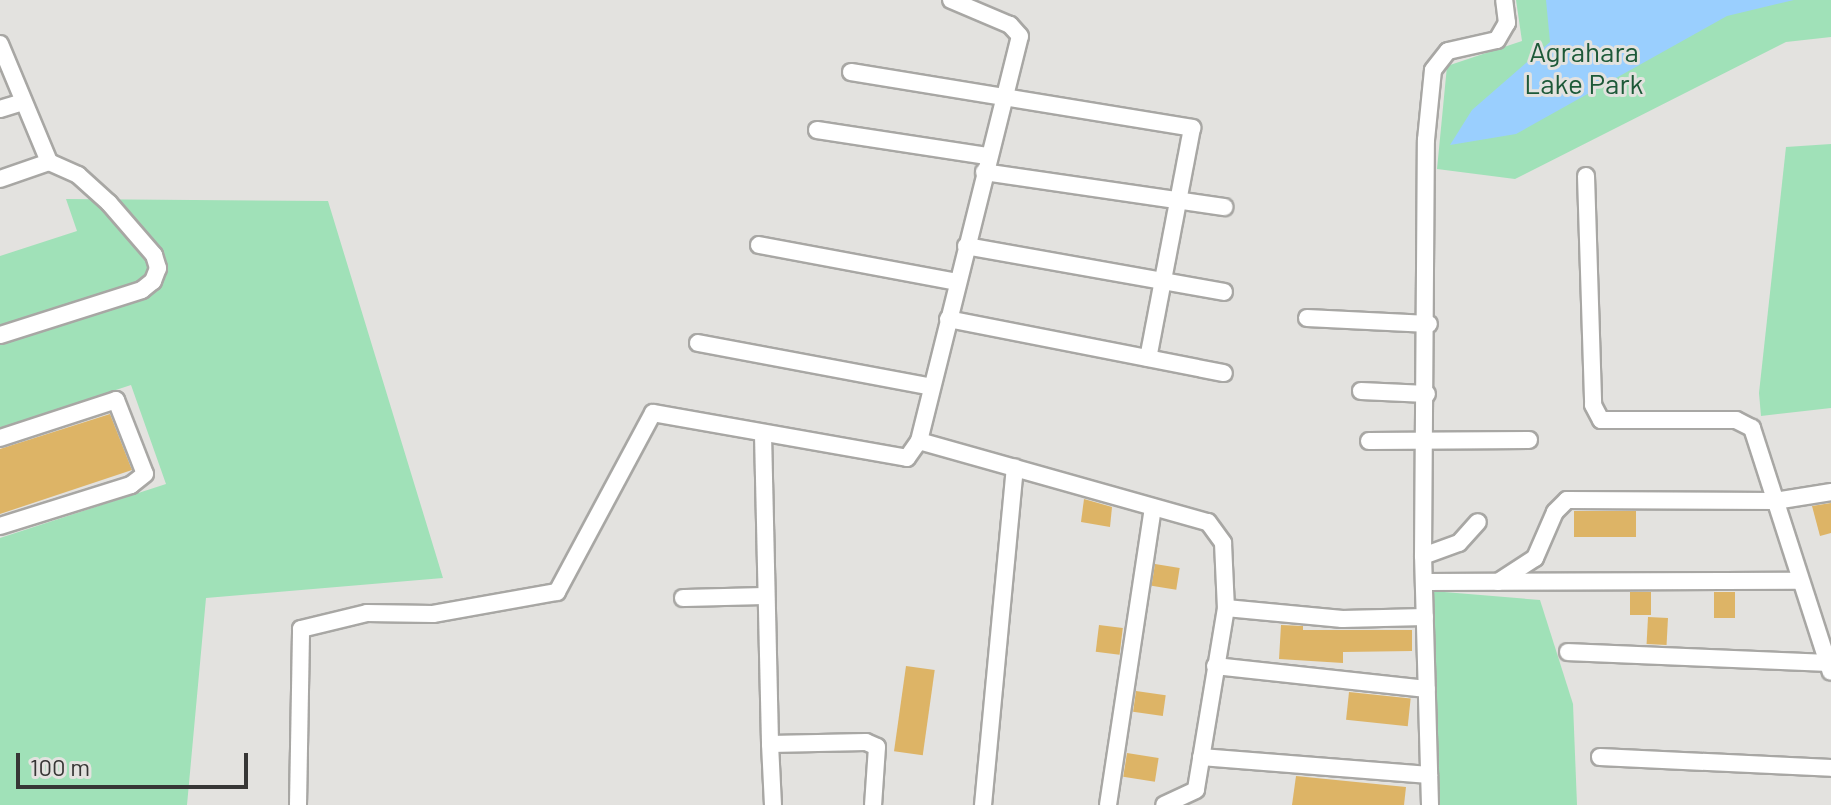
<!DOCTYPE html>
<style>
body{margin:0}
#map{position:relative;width:1831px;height:805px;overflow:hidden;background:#e3e2df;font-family:Barlow,sans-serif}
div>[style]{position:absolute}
.green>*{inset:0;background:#a0e1b8}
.water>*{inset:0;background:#9acffe}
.building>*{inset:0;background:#ddb466;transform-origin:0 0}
.roads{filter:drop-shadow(2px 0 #a8a7a4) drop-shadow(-2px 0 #a8a7a4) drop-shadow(0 2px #a8a7a4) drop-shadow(0 -2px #a8a7a4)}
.street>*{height:16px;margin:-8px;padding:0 8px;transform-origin:8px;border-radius:8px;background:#fff}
span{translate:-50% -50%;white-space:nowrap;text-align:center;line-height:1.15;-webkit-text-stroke:6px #e3e2df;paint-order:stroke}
.park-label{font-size:28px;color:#1d5938}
.scale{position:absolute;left:16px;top:753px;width:232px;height:36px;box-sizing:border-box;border:4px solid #373635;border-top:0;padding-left:10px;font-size:24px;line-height:28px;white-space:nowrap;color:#373635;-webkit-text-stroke:6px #e3e2df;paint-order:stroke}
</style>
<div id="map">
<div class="green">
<i style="clip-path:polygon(1516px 0,1831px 0,1831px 37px,1786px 42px,1515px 179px,1437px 169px,1447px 66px,1522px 41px)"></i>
<i style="clip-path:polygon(1831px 144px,1831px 408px,1761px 416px,1759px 393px,1786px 147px)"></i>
<i style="clip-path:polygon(66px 199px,328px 201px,443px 578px,206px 598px,187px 805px,0 805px,0 538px,166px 484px,131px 385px,0 428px,0 256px,77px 231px)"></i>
<i style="clip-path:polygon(1432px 591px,1540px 600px,1573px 704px,1577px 805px,1437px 805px)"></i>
</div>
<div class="water">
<i style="clip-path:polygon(1546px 0,1794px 0,1727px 16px,1516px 134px,1450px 145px,1472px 110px,1550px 42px)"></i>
</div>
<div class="building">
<i style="clip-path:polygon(110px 414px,132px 470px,0 514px,0 449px)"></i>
<i style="clip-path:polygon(1084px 499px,1112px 507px,1110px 527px,1081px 522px)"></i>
<i style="clip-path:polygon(1831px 503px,1831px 533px,1820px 536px,1812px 506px)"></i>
<i style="left:1574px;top:511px;width:62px;height:26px"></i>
<i style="left:1155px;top:564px;width:25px;height:22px;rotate:9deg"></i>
<i style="left:1630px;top:592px;width:21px;height:23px"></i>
<i style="left:1714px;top:592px;width:21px;height:26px"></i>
<i style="left:1648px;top:617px;width:20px;height:27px;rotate:3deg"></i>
<i style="left:1099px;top:625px;width:24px;height:27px;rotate:7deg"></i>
<i style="clip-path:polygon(1281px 625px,1303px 626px,1303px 630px,1412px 630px,1412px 651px,1343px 652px,1343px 663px,1279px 659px)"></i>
<i style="left:906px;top:666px;width:29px;height:86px;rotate:8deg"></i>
<i style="left:1136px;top:691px;width:30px;height:21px;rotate:8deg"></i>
<i style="left:1349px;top:692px;width:62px;height:28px;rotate:6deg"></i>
<i style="left:1127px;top:753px;width:32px;height:24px;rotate:9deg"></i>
<i style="clip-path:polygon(1296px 776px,1406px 787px,1404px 805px,1292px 805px)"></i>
</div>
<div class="roads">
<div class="street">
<i style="left:0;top:44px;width:128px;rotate:67.4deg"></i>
<i style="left:49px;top:162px;width:32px;rotate:24deg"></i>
<i style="left:78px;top:175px;width:42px;rotate:42.1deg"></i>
<i style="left:109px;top:203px;width:69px;rotate:49.1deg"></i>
<i style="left:154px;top:255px;width:14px;rotate:73deg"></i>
<i style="left:158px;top:268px;width:14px;rotate:111deg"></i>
<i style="left:153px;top:281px;width:14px;rotate:141deg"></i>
<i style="left:142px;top:290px;width:149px;rotate:162.4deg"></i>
<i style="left:851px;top:72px;width:346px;rotate:9.3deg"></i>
<i style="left:1192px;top:128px;width:234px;rotate:100.8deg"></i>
<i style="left:0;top:109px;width:21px;rotate:-17deg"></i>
<i style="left:817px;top:130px;width:172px;rotate:8.7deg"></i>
<i style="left:984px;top:172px;width:243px;rotate:8.3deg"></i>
<i style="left:1586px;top:176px;width:229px;rotate:88.2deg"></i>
<i style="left:1593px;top:405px;width:17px;rotate:62deg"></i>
<i style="left:1601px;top:420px;width:135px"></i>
<i style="left:1736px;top:420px;width:18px;rotate:27deg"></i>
<i style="left:1752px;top:428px;width:256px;rotate:72.1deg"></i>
<i style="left:0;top:179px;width:52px;rotate:-19.1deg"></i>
<i style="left:759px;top:245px;width:201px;rotate:10.6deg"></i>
<i style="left:966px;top:246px;width:262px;rotate:10.1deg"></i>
<i style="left:1307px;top:318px;width:122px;rotate:2.8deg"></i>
<i style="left:948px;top:319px;width:281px;rotate:11.1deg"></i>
<i style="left:698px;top:343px;width:238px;rotate:10.6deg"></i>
<i style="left:1361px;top:391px;width:66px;rotate:2.6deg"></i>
<i style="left:763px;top:434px;width:310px;rotate:88.7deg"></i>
<i style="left:770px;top:744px;width:96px;rotate:-1.2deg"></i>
<i style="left:866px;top:742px;width:12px;rotate:24deg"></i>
<i style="left:877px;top:747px;width:58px;rotate:93.9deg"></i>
<i style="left:0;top:438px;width:122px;rotate:-18.1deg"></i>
<i style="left:116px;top:400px;width:79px;rotate:68.6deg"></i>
<i style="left:145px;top:474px;width:18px;rotate:142deg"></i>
<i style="left:131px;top:485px;width:137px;rotate:162.6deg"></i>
<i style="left:919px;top:441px;width:300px;rotate:15.7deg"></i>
<i style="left:1208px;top:522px;width:26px;rotate:54deg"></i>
<i style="left:1223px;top:543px;width:65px;rotate:87.4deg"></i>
<i style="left:1226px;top:608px;width:184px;rotate:99.4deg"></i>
<i style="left:1196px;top:790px;width:35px;rotate:155deg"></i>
<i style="left:1369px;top:441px;width:160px;rotate:-0.4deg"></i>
<i style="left:1423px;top:556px;width:38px;rotate:-20deg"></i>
<i style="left:1459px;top:543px;width:28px;rotate:-48deg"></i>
<i style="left:1424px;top:582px;width:374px;rotate:-0.2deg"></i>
<i style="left:1498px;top:582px;width:44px;rotate:-33deg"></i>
<i style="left:1535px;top:558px;width:50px;rotate:-66.5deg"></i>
<i style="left:1555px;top:512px;width:17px;rotate:-45deg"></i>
<i style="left:1567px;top:500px;width:208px;rotate:0.3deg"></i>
<i style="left:1775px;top:501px;width:57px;rotate:-9.1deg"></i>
<i style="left:683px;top:598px;width:83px;rotate:-1.4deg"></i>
<i style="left:1226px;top:608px;width:117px;rotate:5.4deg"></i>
<i style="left:1342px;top:619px;width:83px;rotate:-1.4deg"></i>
<i style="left:1568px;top:652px;width:259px;rotate:2.4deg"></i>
<i style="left:1215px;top:666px;width:213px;rotate:6.2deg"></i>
<i style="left:770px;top:744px;width:61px;rotate:87.2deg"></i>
<i style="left:1201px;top:757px;width:229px;rotate:4.5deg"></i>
<i style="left:1600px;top:757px;width:231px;rotate:2.7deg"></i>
<i style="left:298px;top:805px;width:176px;rotate:-89deg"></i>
<i style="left:301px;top:629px;width:68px;rotate:-13.6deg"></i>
<i style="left:367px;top:613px;width:66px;rotate:0.9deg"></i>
<i style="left:433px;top:614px;width:126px;rotate:-10.1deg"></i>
<i style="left:557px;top:592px;width:203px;rotate:-61.8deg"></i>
<i style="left:653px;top:413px;width:258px;rotate:10deg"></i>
<i style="left:907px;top:458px;width:21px;rotate:-55deg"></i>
<i style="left:919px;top:441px;width:417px;rotate:-76deg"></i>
<i style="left:1020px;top:36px;width:15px;rotate:-132deg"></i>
<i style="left:1010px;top:25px;width:64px;rotate:-157deg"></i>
<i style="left:983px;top:805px;width:339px;rotate:-84.6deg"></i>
<i style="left:1108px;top:805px;width:301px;rotate:-81.4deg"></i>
<i style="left:1430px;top:805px;width:249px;rotate:-91.6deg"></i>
<i style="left:1423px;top:556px;width:416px;rotate:-89.6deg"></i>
<i style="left:1426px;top:140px;width:70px;rotate:-84.3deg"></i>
<i style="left:1433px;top:70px;width:24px;rotate:-52deg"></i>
<i style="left:1448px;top:51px;width:50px;rotate:-12.7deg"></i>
<i style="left:1497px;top:40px;width:20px;rotate:-60deg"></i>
<i style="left:1507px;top:23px;width:23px;rotate:-97deg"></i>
</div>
</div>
<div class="park-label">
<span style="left:1584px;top:67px">Agrahara<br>Lake Park</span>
</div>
<div class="scale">100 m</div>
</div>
